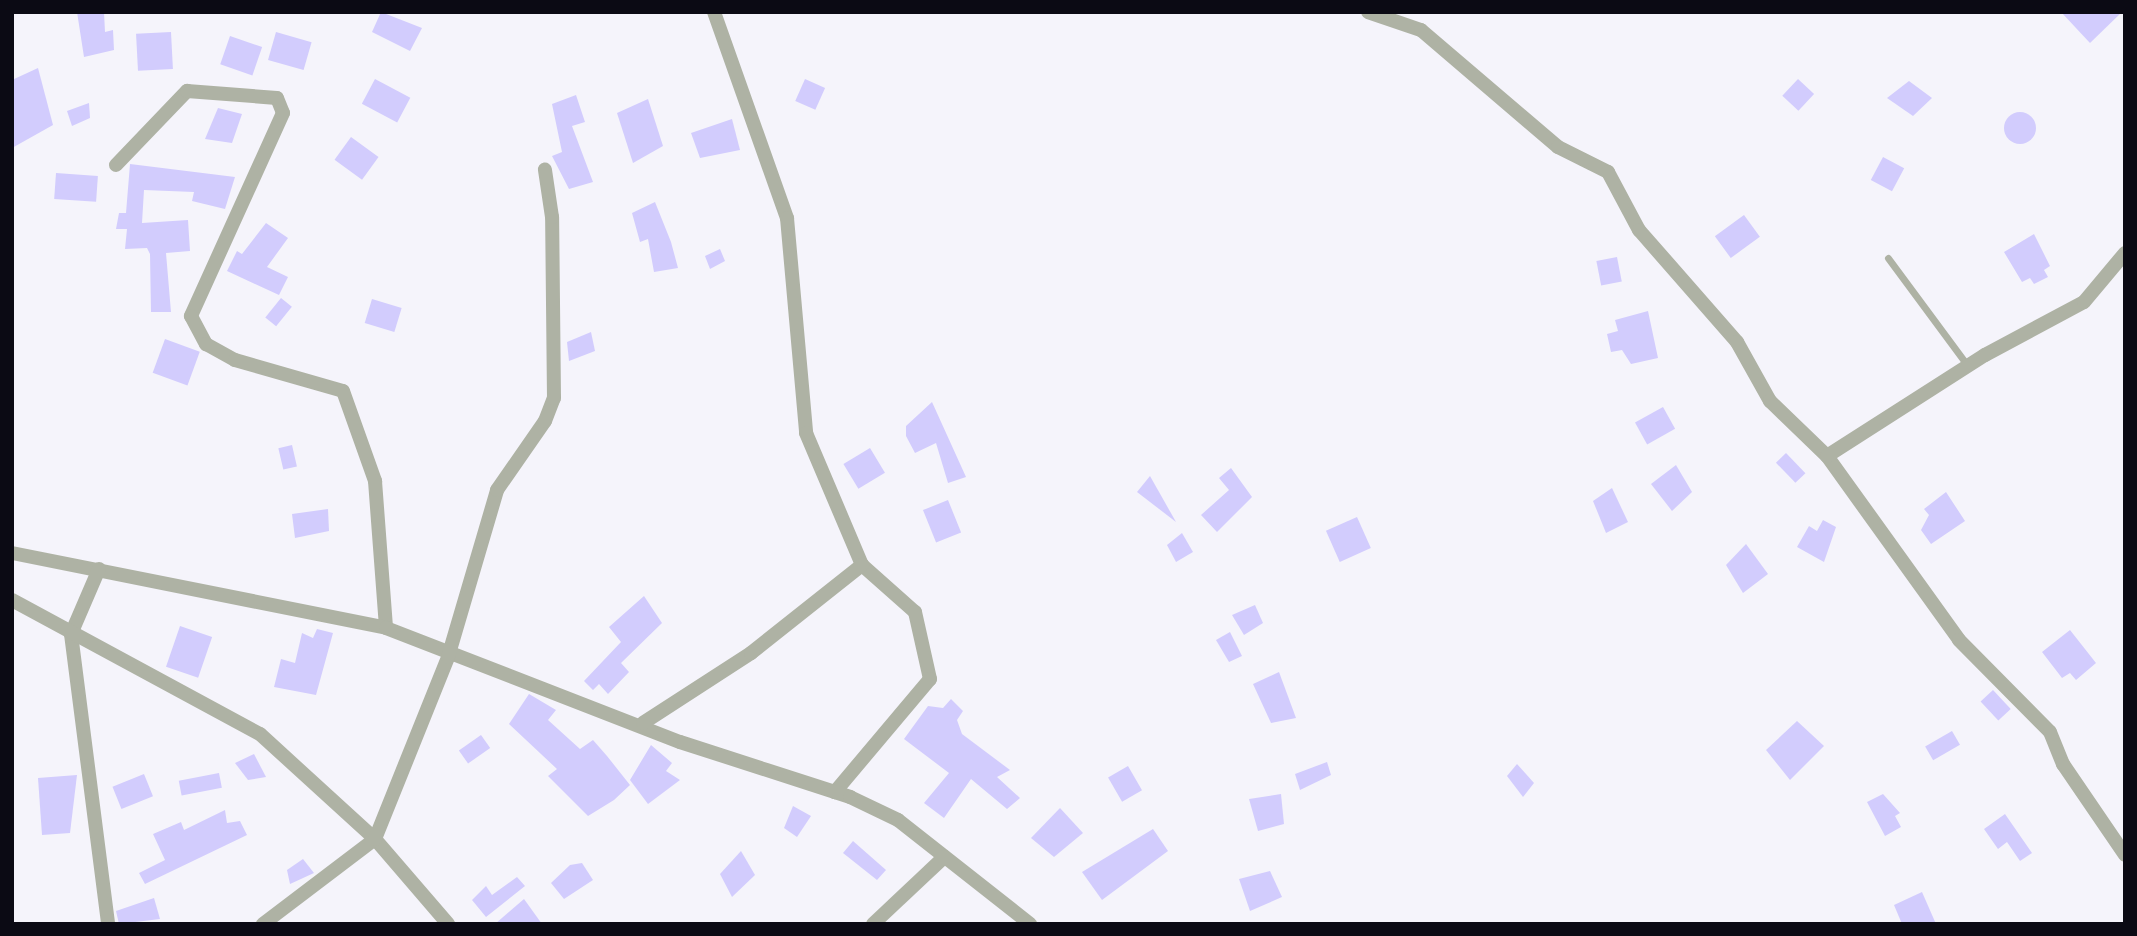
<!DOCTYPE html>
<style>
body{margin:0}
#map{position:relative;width:2137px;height:936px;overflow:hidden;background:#f5f4fb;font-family:"Roboto Serif",serif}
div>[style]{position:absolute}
.building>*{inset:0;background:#d2ccfd;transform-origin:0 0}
.round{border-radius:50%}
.lane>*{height:7px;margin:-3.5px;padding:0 3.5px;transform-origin:3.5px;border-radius:3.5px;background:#aeb2a4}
.street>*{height:14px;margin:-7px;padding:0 7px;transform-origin:7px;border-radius:7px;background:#aeb2a4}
span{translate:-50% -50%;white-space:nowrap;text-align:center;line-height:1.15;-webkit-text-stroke:5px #fff;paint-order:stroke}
.frame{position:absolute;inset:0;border:14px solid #0b0a14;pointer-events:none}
</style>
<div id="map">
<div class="building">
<i style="clip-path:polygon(77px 12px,104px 12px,105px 32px,113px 30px,114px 50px,84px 57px)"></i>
<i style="clip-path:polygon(381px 12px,422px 28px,410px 51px,372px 32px)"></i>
<i style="clip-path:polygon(2061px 12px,2122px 12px,2090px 43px)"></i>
<i style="left:171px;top:32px;width:37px;height:35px;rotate:87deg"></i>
<i style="left:276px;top:32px;width:37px;height:29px;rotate:16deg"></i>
<i style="left:230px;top:36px;width:34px;height:30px;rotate:19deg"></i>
<i style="clip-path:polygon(38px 68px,53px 125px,12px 148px,12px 80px)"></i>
<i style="left:375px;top:79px;width:40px;height:28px;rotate:28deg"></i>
<i style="left:805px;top:79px;width:22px;height:24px;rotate:24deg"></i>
<i style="left:1798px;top:79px;width:22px;height:23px;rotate:43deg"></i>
<i style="clip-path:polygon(1909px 81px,1932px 98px,1913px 116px,1887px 98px)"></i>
<i style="clip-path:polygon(576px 95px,585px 122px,572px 126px,593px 182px,569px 189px,552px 156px,562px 152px,552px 104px)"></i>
<i style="clip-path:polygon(648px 99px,663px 146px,633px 163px,617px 113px)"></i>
<i style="clip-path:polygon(89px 103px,90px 118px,72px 126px,67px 111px)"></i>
<i style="clip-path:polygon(218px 108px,242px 114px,232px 143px,205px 139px)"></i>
<i class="round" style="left:2004px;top:112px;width:32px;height:32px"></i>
<i style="clip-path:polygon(732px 119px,740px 150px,700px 158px,691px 133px)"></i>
<i style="left:351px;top:137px;width:34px;height:28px;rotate:36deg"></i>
<i style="left:1883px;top:157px;width:24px;height:26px;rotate:28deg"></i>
<i style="clip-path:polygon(130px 164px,235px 177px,225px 209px,192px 201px,194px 192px,144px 190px,142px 223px,188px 220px,190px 251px,166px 253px,171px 312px,151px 312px,150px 254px,147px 248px,125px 249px,127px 229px,116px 229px,119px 213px,126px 213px)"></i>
<i style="left:56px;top:173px;width:42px;height:26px;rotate:4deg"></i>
<i style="clip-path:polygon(655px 202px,671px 242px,678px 268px,654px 272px,648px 239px,640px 242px,632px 213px)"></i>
<i style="left:1744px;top:215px;width:27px;height:36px;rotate:54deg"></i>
<i style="clip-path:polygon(266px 223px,288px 238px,267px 267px,288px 277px,279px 295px,227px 271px,237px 251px,242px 254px)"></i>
<i style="clip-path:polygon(2034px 234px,2050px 266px,2044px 270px,2048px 277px,2034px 284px,2030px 278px,2022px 282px,2004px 252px)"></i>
<i style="clip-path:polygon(720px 249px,725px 261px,710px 269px,705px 256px)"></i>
<i style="left:1617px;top:257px;width:25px;height:21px;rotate:79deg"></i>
<i style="left:281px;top:298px;width:14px;height:25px;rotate:39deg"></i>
<i style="left:372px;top:299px;width:31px;height:25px;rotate:17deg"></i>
<i style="clip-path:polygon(1648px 311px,1658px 358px,1631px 364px,1622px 350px,1611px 352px,1607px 334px,1618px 331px,1615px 320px)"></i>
<i style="clip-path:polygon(591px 332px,595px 351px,569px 361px,567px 342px)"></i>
<i style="left:165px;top:339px;width:37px;height:36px;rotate:20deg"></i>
<i style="clip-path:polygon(932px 402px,966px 477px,948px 483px,936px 443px,915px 453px,906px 436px,906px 426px)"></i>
<i style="left:1663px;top:407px;width:25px;height:32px;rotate:61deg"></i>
<i style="left:292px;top:445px;width:22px;height:14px;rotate:77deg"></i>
<i style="left:870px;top:448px;width:29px;height:31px;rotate:59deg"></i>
<i style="left:1786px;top:453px;width:28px;height:14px;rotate:46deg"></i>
<i style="clip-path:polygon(1676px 465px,1692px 492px,1672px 511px,1651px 484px)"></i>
<i style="clip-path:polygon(1231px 468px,1252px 497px,1217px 532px,1201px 515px,1229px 490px,1219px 478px)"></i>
<i style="clip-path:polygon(1150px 476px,1176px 522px,1137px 492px)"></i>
<i style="clip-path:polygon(1612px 488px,1628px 522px,1606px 533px,1593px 501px)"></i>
<i style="clip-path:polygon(1946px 492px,1965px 521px,1931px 544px,1921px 530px,1929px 515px,1924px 509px)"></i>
<i style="left:948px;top:500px;width:35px;height:27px;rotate:68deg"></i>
<i style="clip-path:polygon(328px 509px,329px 531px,295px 538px,292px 514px)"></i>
<i style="left:1357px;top:517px;width:34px;height:34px;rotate:66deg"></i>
<i style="clip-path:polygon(1823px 520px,1836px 527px,1824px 562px,1797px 547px,1809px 526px,1817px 531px)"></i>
<i style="clip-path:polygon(1182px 533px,1193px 552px,1176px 562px,1167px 545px)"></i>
<i style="clip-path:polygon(1746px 544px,1768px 574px,1743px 593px,1726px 565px)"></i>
<i style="clip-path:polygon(644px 596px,662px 623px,621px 663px,629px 672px,608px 694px,599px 684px,593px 690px,584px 681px,621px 642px,609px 627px)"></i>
<i style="clip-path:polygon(1255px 605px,1263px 623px,1244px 635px,1232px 615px)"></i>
<i style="left:180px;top:626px;width:34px;height:43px;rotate:19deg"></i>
<i style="clip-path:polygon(317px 629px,333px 633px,316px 695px,274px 687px,281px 659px,295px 663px,302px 633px,313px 638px)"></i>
<i style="clip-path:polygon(2070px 630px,2096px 663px,2076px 680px,2070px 673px,2062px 678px,2042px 652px)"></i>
<i style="clip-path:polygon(1230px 632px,1242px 656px,1229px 662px,1216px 640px)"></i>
<i style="clip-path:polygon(1279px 672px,1296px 718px,1271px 723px,1253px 684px)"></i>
<i style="left:1993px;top:690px;width:26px;height:17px;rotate:47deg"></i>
<i style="clip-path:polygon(529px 694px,556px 710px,548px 720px,580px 749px,593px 740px,607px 756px,630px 785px,614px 800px,588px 816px,548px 776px,557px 769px,509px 724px)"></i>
<i style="clip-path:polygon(951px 699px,963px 711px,957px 720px,962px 734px,1010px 770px,997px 777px,1020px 798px,1007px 809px,971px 779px,944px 818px,924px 803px,949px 773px,904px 739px,928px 706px,943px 708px)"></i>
<i style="clip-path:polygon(1797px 721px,1824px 746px,1790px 780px,1766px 750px)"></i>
<i style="left:1952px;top:731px;width:16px;height:31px;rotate:60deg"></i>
<i style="left:481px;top:735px;width:16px;height:27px;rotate:55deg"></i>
<i style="clip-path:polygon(651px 745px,672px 763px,666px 771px,680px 780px,648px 804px,630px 780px)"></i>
<i style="clip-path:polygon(254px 754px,266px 777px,248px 780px,235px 763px)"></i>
<i style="clip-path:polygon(1327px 762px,1331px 775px,1300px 790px,1295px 774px)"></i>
<i style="clip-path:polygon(1517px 764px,1534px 783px,1523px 797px,1507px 776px)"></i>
<i style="left:1128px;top:766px;width:28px;height:23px;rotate:60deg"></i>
<i style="left:219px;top:773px;width:15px;height:41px;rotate:79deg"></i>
<i style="left:144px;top:774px;width:24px;height:34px;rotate:68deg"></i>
<i style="clip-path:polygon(77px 775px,70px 833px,42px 835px,38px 778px)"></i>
<i style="clip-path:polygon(1281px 794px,1284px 824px,1258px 831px,1249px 799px)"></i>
<i style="clip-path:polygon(1883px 794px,1900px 813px,1895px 816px,1901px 827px,1885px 836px,1867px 802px)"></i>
<i style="clip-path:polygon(793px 806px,811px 816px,797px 837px,784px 828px)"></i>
<i style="clip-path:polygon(1060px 808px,1083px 833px,1054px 857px,1031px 838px)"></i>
<i style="clip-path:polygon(225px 810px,227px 823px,240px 821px,247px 835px,145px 884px,139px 873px,165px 860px,153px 834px,181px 822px,184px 830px)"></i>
<i style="clip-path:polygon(2005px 814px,2032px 853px,2020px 861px,2007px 842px,1998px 849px,1984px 829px)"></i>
<i style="clip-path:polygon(1153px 829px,1168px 851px,1102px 900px,1082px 872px)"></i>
<i style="clip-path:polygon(853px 841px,886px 870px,877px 880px,843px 853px)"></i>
<i style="clip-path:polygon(741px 851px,755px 875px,732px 897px,720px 874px)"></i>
<i style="clip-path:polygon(303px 859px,314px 873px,290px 884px,287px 870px)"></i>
<i style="clip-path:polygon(582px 863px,593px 880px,564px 899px,551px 883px,570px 865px)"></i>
<i style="clip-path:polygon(1270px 871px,1282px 897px,1250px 911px,1239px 879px)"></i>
<i style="clip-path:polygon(517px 877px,525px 886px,486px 917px,472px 900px,486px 886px,492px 895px)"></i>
<i style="clip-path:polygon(1922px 892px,1936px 924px,1902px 924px,1894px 905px)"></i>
<i style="clip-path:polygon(154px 898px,160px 919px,119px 924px,116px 911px)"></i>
<i style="clip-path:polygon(524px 899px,542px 924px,495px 924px)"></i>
</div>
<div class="lane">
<i style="left:1888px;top:258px;width:134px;rotate:53.5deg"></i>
</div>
<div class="street">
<i style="left:714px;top:12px;width:219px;rotate:70.5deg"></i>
<i style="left:787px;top:218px;width:216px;rotate:84.9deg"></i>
<i style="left:806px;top:433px;width:143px;rotate:67deg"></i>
<i style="left:862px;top:565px;width:71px;rotate:41.6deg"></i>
<i style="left:915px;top:612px;width:69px;rotate:77.4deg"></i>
<i style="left:930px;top:679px;width:148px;rotate:130.1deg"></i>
<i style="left:1368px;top:12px;width:56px;rotate:18.8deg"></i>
<i style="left:1421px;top:30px;width:180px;rotate:40.5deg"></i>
<i style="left:1558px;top:147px;width:56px;rotate:26.6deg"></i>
<i style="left:1608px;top:172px;width:66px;rotate:61.9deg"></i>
<i style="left:1639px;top:230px;width:149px;rotate:48.8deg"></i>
<i style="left:1737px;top:342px;width:68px;rotate:60.8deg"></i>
<i style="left:1770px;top:401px;width:79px;rotate:44deg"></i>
<i style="left:1827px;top:456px;width:226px;rotate:54.3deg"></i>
<i style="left:1959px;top:640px;width:129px;rotate:45.3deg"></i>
<i style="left:2050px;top:732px;width:35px;rotate:68deg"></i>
<i style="left:2063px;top:764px;width:110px;rotate:55.7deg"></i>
<i style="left:116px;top:165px;width:103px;rotate:-46.2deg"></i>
<i style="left:187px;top:91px;width:90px;rotate:4.4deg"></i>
<i style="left:277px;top:98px;width:16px;rotate:68deg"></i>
<i style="left:283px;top:113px;width:223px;rotate:114.4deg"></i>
<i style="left:191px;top:316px;width:32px;rotate:62deg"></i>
<i style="left:206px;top:344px;width:33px;rotate:29deg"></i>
<i style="left:235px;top:360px;width:112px;rotate:16deg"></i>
<i style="left:343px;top:391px;width:96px;rotate:70.4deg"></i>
<i style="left:375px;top:481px;width:147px;rotate:85.7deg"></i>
<i style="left:1827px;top:456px;width:188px;rotate:-32.6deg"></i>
<i style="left:1985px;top:355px;width:112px;rotate:-28.2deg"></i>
<i style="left:2084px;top:302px;width:64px;rotate:-50.1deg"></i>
<i style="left:12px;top:553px;width:381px;rotate:11.3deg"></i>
<i style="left:386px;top:628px;width:315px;rotate:21.2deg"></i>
<i style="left:680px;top:742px;width:179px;rotate:17.9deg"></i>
<i style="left:850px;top:797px;width:53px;rotate:25.6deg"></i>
<i style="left:898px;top:820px;width:168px;rotate:38.2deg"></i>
<i style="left:99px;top:569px;width:71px;rotate:113.3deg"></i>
<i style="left:71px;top:634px;width:292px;rotate:82.7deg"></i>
<i style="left:12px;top:600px;width:282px;rotate:28.4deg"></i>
<i style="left:260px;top:734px;width:156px;rotate:42.4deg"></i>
<i style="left:375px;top:839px;width:112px;rotate:49.3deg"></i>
<i style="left:643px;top:723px;width:129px;rotate:-32.9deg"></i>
<i style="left:751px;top:653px;width:142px;rotate:-38.4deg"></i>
<i style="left:263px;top:924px;width:141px;rotate:-37.2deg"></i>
<i style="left:375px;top:839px;width:196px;rotate:-68.1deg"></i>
<i style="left:448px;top:657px;width:174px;rotate:-73.6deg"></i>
<i style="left:497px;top:490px;width:84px;rotate:-55.2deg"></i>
<i style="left:545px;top:421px;width:25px;rotate:-69deg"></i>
<i style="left:554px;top:398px;width:181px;rotate:-90.6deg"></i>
<i style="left:552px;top:217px;width:48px;rotate:-98.5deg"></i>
<i style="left:873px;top:924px;width:98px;rotate:-43.3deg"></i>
</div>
<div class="frame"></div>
</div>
